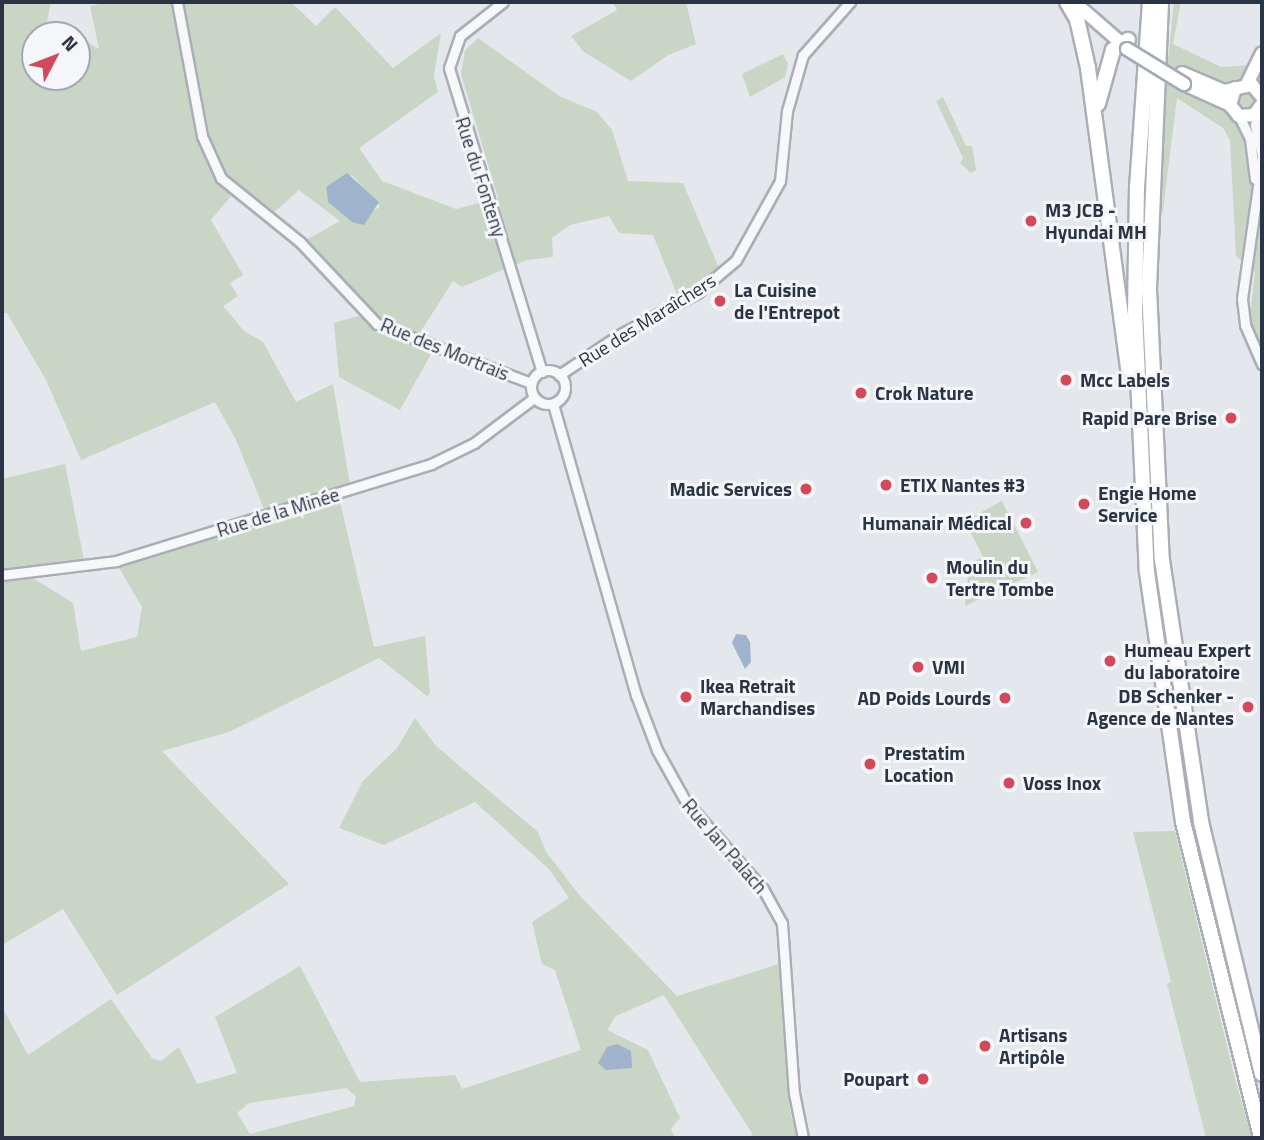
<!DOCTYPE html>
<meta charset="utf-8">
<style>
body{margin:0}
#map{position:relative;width:1264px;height:1140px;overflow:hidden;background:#e4e7ec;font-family:"Titillium Web",sans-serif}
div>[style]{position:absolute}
.green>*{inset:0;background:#c9d6c5}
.water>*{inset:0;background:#9fb4cc}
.roads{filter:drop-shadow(2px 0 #a9aeb7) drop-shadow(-2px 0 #a9aeb7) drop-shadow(0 2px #a9aeb7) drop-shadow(0 -2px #a9aeb7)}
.minor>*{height:9px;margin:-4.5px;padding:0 4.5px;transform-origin:4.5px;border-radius:4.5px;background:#f7f8fa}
.minor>.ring{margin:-4.5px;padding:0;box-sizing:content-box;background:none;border:9px solid #f7f8fa;border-radius:50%}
.major>*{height:12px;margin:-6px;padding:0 6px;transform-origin:6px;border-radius:6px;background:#fff}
.highway>*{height:14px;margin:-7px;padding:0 7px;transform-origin:7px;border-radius:7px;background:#fff}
.bridges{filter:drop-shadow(2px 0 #a3abb8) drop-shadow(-2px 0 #a3abb8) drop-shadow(0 2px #a3abb8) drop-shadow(0 -2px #a3abb8)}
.major-bridge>*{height:12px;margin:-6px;padding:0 6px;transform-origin:6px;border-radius:6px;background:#fff}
.dots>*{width:19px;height:19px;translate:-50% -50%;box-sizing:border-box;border:4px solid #f4f6f9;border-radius:50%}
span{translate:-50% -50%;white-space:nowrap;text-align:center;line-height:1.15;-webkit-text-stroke:6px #f4f6f9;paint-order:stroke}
.street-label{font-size:19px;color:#2b3445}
.poi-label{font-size:19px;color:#2b3445;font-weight:700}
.left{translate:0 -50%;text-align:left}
.right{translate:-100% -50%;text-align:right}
.frame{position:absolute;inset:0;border:4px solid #2b3445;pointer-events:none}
.north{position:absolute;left:21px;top:21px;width:70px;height:70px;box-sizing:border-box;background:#f4f6f9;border:2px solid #a4a8b1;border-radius:50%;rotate:48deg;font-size:19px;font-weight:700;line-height:28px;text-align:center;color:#2b3445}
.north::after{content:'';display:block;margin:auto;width:24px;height:32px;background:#d1495b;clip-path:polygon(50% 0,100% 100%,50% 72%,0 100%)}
</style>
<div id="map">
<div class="green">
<i style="clip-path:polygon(evenodd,2px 2px,60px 2px,51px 2px,46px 27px,75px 35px,35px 35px,35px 77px,77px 77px,77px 36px,99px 49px,90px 6px,109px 2px,291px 2px,316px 26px,335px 7px,393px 68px,441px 33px,434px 76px,438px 92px,359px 148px,382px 181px,456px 209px,498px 198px,461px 74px,465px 50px,478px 38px,559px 96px,597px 112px,612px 130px,628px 181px,683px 183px,719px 268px,678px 297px,653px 235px,619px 233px,609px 216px,570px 225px,552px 238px,553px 257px,527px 260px,462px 287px,453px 281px,421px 331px,434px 338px,431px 354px,400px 410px,339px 377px,334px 323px,361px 315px,359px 299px,304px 241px,340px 221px,299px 190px,271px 215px,237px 189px,211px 220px,243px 275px,230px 283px,238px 296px,223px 306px,244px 331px,263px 342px,296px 402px,333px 384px,350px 484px,337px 489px,374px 647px,425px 636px,430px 692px,428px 697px,379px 658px,229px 732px,162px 751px,289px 884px,117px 995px,63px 909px,2px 945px,2px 479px,65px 464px,84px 560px,30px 567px,31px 577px,73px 603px,81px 651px,137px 637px,142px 607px,118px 566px,122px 557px,264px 509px,236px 440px,215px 402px,81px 460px,46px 380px,7px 313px,2px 313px,2px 2px,352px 175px,380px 207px,352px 222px,328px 202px,326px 187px,352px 175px)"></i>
<i style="clip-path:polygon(613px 2px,686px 2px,696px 44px,668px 55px,631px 81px,584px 52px,571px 36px,617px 10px)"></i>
<i style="clip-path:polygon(1174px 2px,1181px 2px,1173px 44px,1221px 67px,1250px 65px,1262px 69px,1262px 353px,1250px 316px,1255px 272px,1236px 256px,1230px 140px,1223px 128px,1177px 98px,1162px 218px,1164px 99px)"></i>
<i style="clip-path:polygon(783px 54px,788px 64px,785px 77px,750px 97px,742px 74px)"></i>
<i style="clip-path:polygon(943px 97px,966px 146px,972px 146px,976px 170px,971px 173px,960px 163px,963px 158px,936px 101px)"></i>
<i style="clip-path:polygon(1002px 501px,1038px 572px,965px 606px,969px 564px,983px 557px,965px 521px)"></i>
<i style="clip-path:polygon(evenodd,415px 718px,436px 746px,538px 832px,546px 852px,580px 896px,677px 996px,779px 964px,790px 1110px,797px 1138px,743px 1138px,753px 1135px,664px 995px,616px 1016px,607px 1030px,648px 1050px,680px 1118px,671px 1129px,675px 1138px,2px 1138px,2px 1007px,28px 1055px,111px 999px,152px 1058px,161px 1061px,179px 1047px,197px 1084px,237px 1073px,215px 1017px,300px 966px,360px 1082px,455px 1075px,462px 1089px,581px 1050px,555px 970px,542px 964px,532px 922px,569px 898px,549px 869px,475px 802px,384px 845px,339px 828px,363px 781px,397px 748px,415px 718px,347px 1088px,356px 1097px,354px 1106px,250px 1134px,237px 1113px,249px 1103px,347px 1088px)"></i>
<i style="clip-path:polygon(1175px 831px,1235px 1079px,1252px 1138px,1206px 1138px,1167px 984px,1171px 982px,1133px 832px)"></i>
</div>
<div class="water">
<i style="clip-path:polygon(347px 173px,379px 202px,364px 225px,352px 222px,328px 202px,326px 187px)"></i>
<i style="clip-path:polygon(736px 634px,746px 635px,750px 642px,751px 662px,745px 669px,732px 643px)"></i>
<i style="clip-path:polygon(617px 1044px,631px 1051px,632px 1068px,606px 1070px,598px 1063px,607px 1047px)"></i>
</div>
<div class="roads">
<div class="minor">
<i style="left:177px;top:2px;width:136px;rotate:79.4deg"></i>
<i style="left:202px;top:136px;width:46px;rotate:65.7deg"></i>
<i style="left:221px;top:178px;width:102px;rotate:39deg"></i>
<i style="left:300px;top:242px;width:112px;rotate:46.8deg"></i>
<i style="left:377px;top:324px;width:165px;rotate:21deg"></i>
<i style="left:503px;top:2px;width:55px;rotate:141.7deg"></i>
<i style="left:460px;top:36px;width:34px;rotate:109deg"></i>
<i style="left:449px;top:68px;width:318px;rotate:73deg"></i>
<i style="left:1258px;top:113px;width:12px;rotate:104deg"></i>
<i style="left:1255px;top:125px;width:31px;rotate:77deg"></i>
<i style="left:1239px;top:116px;width:25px;rotate:64deg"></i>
<i style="left:1250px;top:139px;width:40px;rotate:82.9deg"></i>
<i style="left:1262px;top:158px;width:142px;rotate:98.1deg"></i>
<i style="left:1242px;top:299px;width:26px;rotate:83deg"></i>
<i style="left:1245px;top:325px;width:43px;rotate:66.4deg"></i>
<i class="ring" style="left:531px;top:370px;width:25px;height:25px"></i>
<i style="left:559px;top:375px;width:72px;rotate:-33.7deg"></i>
<i style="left:619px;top:335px;width:89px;rotate:-28.3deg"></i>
<i style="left:697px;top:293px;width:51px;rotate:-40.2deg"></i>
<i style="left:736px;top:260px;width:90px;rotate:-60.9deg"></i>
<i style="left:780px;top:181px;width:70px;rotate:-84.3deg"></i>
<i style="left:787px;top:111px;width:58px;rotate:-74.1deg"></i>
<i style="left:803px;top:55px;width:71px;rotate:-48.4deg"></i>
<i style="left:553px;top:404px;width:303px;rotate:74.1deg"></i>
<i style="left:636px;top:695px;width:59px;rotate:69.1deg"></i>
<i style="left:657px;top:750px;width:60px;rotate:60.9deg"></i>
<i style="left:686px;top:802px;width:116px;rotate:48.5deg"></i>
<i style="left:763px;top:889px;width:39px;rotate:61deg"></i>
<i style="left:782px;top:923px;width:170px;rotate:86deg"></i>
<i style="left:794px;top:1093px;width:46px;rotate:78.7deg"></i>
<i style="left:2px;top:575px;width:115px;rotate:-7deg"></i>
<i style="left:116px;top:561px;width:330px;rotate:-17.1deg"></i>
<i style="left:431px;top:464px;width:48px;rotate:-26deg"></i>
<i style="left:474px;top:443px;width:75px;rotate:-36.9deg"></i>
</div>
<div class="major">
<i style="left:1074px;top:2px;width:70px;rotate:41deg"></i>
<i style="left:1182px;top:73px;width:46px;rotate:23.2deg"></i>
<i style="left:1224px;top:91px;width:29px;rotate:-12deg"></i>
<i style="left:1252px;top:85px;width:16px;rotate:50deg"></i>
<i style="left:1184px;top:84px;width:51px;rotate:24.5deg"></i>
<i style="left:1247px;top:84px;width:34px;rotate:-64deg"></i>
<i style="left:1235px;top:88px;width:18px;rotate:106deg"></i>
<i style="left:1230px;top:105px;width:14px;rotate:51deg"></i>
<i style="left:1239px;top:116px;width:15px;rotate:-4deg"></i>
<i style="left:1254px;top:115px;width:14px;rotate:-54deg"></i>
</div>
<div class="highway">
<i style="left:1067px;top:2px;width:20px;rotate:60deg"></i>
<i style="left:1077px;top:19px;width:50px;rotate:77.3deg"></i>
<i style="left:1088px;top:68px;width:303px;rotate:82.4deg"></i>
<i style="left:1150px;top:2px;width:185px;rotate:94deg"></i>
<i style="left:1137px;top:187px;width:125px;rotate:90.9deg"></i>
<i style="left:1135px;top:312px;width:260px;rotate:87.4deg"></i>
<i style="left:1147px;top:572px;width:253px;rotate:81.8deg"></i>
<i style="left:1183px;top:822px;width:325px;rotate:76.1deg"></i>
<i style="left:1161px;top:2px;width:287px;rotate:92.4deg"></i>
<i style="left:1149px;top:289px;width:271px;rotate:87.3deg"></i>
<i style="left:1162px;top:560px;width:265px;rotate:81.5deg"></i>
<i style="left:1201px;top:822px;width:259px;rotate:76.4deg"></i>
<i style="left:1098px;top:104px;width:56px;rotate:-74.5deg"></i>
<i style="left:1113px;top:50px;width:18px;rotate:-34deg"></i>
</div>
</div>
<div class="bridges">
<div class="major-bridge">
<i style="left:1127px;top:49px;width:67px;rotate:31.6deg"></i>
</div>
</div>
<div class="dots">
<i style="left:1031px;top:221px;background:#d1495b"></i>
<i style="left:720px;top:301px;background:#d1495b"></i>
<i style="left:1066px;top:380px;background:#d1495b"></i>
<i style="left:861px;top:393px;background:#d1495b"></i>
<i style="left:1231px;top:418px;background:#d1495b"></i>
<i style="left:886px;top:485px;background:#d1495b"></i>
<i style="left:806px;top:489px;background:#d1495b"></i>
<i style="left:1084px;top:504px;background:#d1495b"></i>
<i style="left:1026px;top:523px;background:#d1495b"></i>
<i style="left:932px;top:578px;background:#d1495b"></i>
<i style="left:1110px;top:661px;background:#d1495b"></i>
<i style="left:918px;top:667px;background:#d1495b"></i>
<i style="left:686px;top:697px;background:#d1495b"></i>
<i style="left:1005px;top:698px;background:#d1495b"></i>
<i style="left:1248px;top:707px;background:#d1495b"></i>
<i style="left:870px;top:764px;background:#d1495b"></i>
<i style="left:1009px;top:783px;background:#d1495b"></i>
<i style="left:985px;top:1046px;background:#d1495b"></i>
<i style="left:923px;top:1079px;background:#d1495b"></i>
</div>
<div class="street-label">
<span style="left:481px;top:177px;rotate:72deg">Rue du Fonteny</span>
<span style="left:647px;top:320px;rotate:-32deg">Rue des Maraîchers</span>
<span style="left:445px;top:349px;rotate:22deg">Rue des Mortrais</span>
<span style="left:278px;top:512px;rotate:-17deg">Rue de la Minée</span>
<span style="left:725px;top:846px;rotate:49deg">Rue Jan Palach</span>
</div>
<div class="poi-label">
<span class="left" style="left:1045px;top:221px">M3 JCB -<br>Hyundai MH</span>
<span class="left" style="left:734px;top:301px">La Cuisine<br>de l'Entrepot</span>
<span class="left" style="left:1080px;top:380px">Mcc Labels</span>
<span class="left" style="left:875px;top:393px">Crok Nature</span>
<span class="right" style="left:1217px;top:418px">Rapid Pare Brise</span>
<span class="left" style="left:900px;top:485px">ETIX Nantes #3</span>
<span class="right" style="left:792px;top:489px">Madic Services</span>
<span class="left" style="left:1098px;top:504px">Engie Home<br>Service</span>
<span class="right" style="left:1012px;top:523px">Humanair Médical</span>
<span class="left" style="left:946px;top:578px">Moulin du<br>Tertre Tombe</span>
<span class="left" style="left:1124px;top:661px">Humeau Expert<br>du laboratoire</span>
<span class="left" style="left:932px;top:667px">VMI</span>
<span class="left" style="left:700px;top:697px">Ikea Retrait<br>Marchandises</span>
<span class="right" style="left:1234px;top:707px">DB Schenker -<br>Agence de Nantes</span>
<span class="right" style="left:991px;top:698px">AD Poids Lourds</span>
<span class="left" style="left:884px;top:764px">Prestatim<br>Location</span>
<span class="left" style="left:1023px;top:783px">Voss Inox</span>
<span class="left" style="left:999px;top:1046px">Artisans<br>Artipôle</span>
<span class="right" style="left:909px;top:1079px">Poupart</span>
</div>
<div class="frame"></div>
<div class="north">N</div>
</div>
